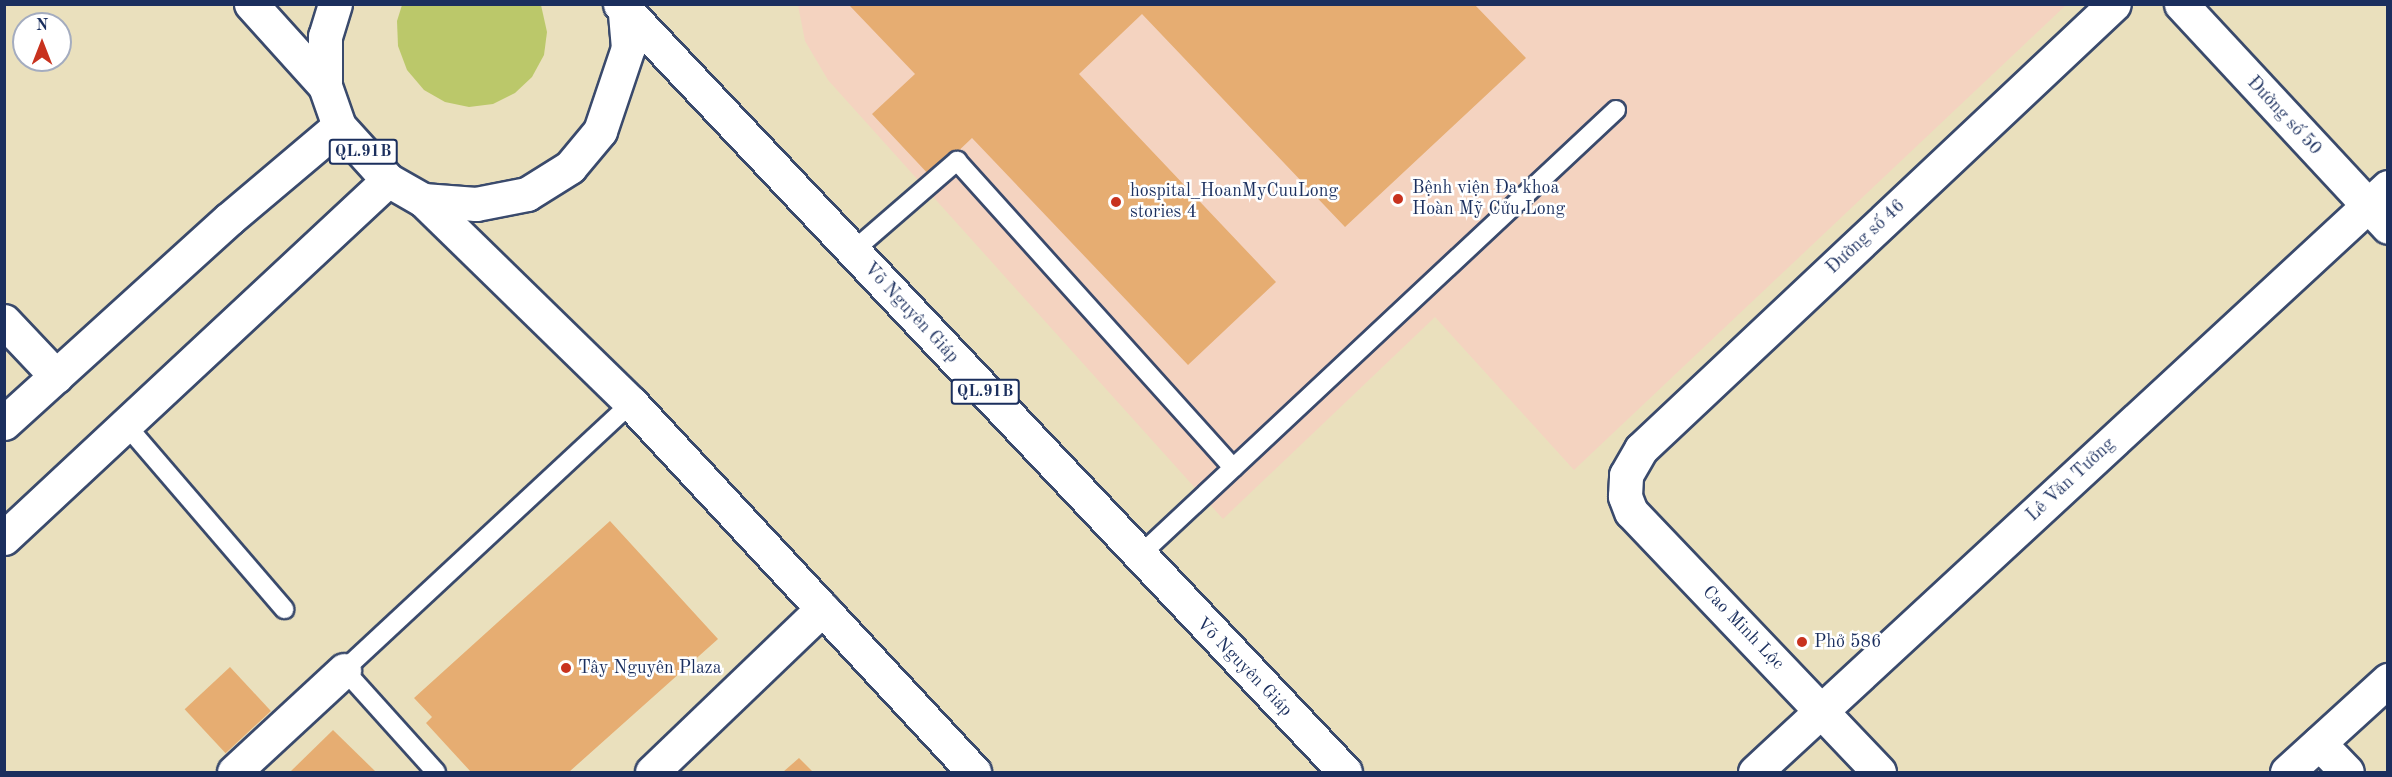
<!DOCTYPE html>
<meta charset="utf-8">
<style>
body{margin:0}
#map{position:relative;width:2392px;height:777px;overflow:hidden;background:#eae0bd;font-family:"Old Standard TT",serif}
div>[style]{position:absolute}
.built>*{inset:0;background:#f4d3c0}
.green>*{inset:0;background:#bbc86a}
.building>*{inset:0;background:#e6ad72;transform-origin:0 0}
.roads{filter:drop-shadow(2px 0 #3a4a6c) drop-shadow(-2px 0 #3a4a6c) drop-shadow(0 2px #3a4a6c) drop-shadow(0 -2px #3a4a6c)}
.lane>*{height:18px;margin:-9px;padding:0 9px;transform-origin:9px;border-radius:9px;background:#fff}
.street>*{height:33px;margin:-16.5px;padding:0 16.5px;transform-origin:16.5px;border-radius:16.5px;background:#fff}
.secondary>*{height:33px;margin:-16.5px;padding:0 16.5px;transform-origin:16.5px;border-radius:16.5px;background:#fff}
.highway>*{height:33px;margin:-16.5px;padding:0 16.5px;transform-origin:16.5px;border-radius:16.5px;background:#fff}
.dots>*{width:16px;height:16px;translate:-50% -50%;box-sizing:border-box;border:3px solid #fff;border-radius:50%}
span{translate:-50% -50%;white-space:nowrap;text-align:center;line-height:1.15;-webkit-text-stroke:5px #fff;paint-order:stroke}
.shield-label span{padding:2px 4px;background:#fff;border:2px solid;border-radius:4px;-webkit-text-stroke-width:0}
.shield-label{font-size:16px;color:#1b2f5e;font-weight:700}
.street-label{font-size:18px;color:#1b2f5e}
.poi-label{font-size:18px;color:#1b2f5e}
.left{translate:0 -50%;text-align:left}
.frame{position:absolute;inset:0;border:6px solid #1b2f5e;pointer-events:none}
.north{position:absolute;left:12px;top:12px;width:60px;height:60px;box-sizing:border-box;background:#fff;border:2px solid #a4acbf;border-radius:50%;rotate:0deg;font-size:16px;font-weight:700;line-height:24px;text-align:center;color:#1b2f5e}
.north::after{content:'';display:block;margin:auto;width:21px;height:27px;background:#c8321e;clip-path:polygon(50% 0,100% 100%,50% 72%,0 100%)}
</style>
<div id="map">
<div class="built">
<i style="clip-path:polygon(798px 5px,2066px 5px,1574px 470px,1435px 317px,1223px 519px,828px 80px,805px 41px)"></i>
</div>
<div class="green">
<i style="clip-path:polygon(402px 5px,541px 5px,547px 32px,544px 55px,532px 77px,515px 93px,493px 104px,469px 107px,445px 102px,424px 90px,407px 70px,398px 46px,397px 21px)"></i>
</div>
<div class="building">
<i style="clip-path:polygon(849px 5px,1475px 5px,1526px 58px,1345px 227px,1142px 14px,1079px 74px,1276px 282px,1188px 365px,972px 138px,931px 177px,872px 114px,915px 74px)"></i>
<i style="clip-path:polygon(610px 521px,718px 639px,569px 772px,471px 772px,426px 723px,432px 717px,414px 698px)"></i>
<i style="left:230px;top:667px;width:60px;height:62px;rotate:47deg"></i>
<i style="clip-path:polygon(333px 730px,376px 772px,290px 772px)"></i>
<i style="clip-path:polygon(799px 758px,813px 772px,783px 772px)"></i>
</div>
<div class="roads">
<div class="lane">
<i style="left:853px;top:251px;width:138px;rotate:-40.9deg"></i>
<i style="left:957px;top:161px;width:413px;rotate:48deg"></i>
<i style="left:126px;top:425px;width:243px;rotate:49.3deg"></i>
<i style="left:1139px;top:556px;width:653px;rotate:-43.08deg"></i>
<i style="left:436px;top:772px;width:137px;rotate:-132deg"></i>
<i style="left:344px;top:670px;width:392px;rotate:-42.9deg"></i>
</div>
<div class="street">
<i style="left:2181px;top:4px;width:304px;rotate:47.1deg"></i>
<i style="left:4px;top:321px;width:76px;rotate:46.6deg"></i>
<i style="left:2319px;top:743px;width:40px;rotate:46deg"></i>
<i style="left:234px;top:772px;width:150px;rotate:-42.8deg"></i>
<i style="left:652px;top:772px;width:236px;rotate:-43.8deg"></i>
<i style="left:1879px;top:772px;width:359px;rotate:-133.6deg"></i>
<i style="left:1631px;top:512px;width:17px;rotate:-111deg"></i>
<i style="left:1625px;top:496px;width:21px;rotate:-87deg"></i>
<i style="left:1626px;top:475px;width:30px;rotate:-60deg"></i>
<i style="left:1641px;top:449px;width:649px;rotate:-43.25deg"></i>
<i style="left:2287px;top:772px;width:137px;rotate:-42.3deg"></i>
</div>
<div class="secondary">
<i style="left:4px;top:423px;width:304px;rotate:-42.2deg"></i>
<i style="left:229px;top:219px;width:144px;rotate:-40.2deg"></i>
<i style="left:4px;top:538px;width:525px;rotate:-42.99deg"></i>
<i style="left:1755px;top:772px;width:862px;rotate:-42.74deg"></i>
</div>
<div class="highway">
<i style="left:251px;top:4px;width:110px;rotate:47.9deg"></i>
<i style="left:335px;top:4px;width:34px;rotate:107deg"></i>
<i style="left:325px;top:36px;width:50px;rotate:90deg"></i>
<i style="left:325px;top:86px;width:42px;rotate:70.7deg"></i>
<i style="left:339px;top:126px;width:73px;rotate:47.8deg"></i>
<i style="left:388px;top:180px;width:40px;rotate:29.7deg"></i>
<i style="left:423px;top:200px;width:53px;rotate:4.3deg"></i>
<i style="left:476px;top:204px;width:52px;rotate:-11.1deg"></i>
<i style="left:527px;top:194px;width:51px;rotate:-32.1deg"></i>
<i style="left:570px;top:167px;width:47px;rotate:-50.2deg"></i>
<i style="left:600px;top:131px;width:88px;rotate:-71.4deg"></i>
<i style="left:628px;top:48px;width:37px;rotate:-95deg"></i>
<i style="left:620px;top:4px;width:1056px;rotate:46.65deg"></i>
<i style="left:423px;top:200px;width:291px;rotate:44.3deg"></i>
<i style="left:631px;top:403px;width:504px;rotate:47.09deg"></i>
</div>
</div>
<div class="dots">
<i style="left:1398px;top:199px;background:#c8321e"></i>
<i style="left:1116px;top:202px;background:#c8321e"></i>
<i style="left:1802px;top:642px;background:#c8321e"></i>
<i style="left:566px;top:668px;background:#c8321e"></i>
</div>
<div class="shield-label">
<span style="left:363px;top:152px">QL.91B</span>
<span style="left:985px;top:392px">QL.91B</span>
</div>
<div class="street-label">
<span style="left:2284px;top:116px;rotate:47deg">Đường số 50</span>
<span style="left:1866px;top:237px;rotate:-43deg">Đường số 46</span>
<span style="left:911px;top:313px;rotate:47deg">Võ Nguyên Giáp</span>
<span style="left:2071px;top:480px;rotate:-43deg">Lê Văn Tưởng</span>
<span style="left:1743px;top:628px;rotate:46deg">Cao Minh Lộc</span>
<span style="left:1244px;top:667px;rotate:46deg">Võ Nguyên Giáp</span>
</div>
<div class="poi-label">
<span class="left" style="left:1412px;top:199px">Bệnh viện Đa khoa<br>Hoàn Mỹ Cửu Long</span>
<span class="left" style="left:1130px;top:202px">hospital_HoanMyCuuLong<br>stories 4</span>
<span class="left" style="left:1814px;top:642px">Phở 586</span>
<span class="left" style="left:578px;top:668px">Tây Nguyên Plaza</span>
</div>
<div class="frame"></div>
<div class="north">N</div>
</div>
